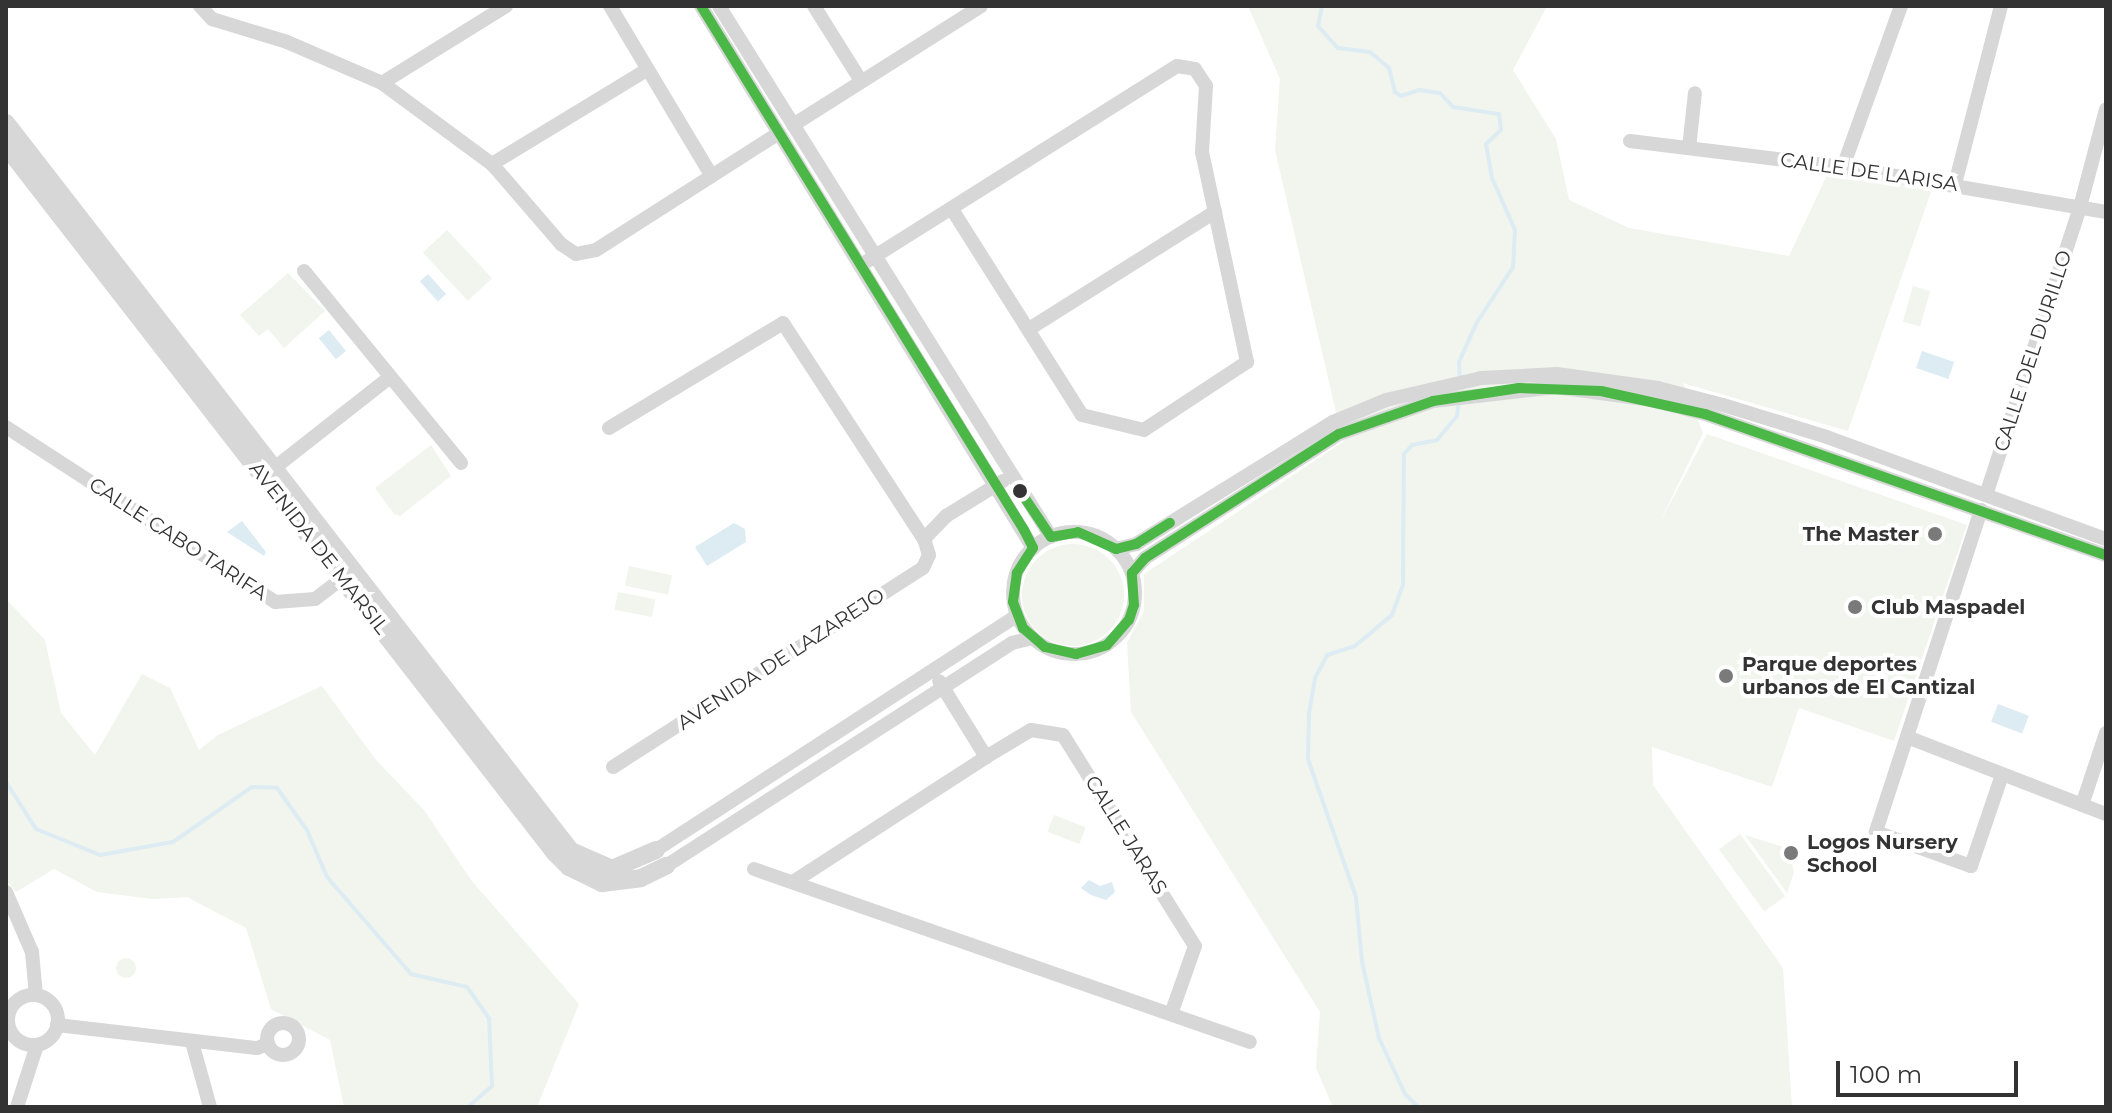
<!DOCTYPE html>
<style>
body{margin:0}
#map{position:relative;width:2112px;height:1113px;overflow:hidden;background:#fff;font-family:Montserrat,sans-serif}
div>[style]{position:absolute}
.green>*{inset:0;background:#f1f5ed;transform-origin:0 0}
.round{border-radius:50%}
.water>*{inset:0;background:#ddebf3;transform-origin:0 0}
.stream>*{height:4px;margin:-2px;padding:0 2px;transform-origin:2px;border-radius:2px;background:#ddebf3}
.minor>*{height:14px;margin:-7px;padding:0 7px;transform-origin:7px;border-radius:7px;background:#d7d7d7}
.minor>.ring{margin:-7px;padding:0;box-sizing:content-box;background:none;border:14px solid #d7d7d7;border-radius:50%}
.tertiary>*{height:18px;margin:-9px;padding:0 9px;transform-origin:9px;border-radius:9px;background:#d7d7d7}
.bus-1>*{height:10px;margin:-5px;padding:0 5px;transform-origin:5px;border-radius:5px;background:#4ab747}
.dots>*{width:22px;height:22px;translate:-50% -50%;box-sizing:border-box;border:4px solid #fff;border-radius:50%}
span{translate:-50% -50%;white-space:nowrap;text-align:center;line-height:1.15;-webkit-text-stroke:8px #fff;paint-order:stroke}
.street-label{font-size:20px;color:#333}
.poi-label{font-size:20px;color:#333;font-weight:700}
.right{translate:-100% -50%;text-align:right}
.left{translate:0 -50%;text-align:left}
.frame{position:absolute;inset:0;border:8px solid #333;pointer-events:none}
.scale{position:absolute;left:1836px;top:1061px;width:182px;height:36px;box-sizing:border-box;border:4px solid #333;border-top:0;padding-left:10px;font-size:24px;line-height:28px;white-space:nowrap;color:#333;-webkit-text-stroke:6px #fff;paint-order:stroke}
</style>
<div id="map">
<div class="green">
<i style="clip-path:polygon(1248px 6px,1547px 6px,1513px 70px,1556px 139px,1569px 200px,1629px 228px,1789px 256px,1828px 173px,1932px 189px,1848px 431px,1683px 383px,1703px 433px,1659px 524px,1707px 434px,1967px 525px,1894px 741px,1799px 708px,1772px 787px,1652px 747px,1653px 785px,1783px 968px,1792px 1107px,1333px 1107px,1316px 1068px,1320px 1012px,1131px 712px,1127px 643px,1144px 611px,1144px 574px,1343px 442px,1275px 150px,1280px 79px)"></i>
<i style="left:447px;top:230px;width:66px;height:33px;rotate:47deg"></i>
<i style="clip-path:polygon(288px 273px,325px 311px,284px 348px,268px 329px,259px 336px,240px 315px)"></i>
<i style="left:1913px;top:286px;width:18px;height:37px;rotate:16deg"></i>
<i style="clip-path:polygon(431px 445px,451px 476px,400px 516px,394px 514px,375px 488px)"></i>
<i class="round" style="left:1022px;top:544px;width:102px;height:102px"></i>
<i style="left:629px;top:566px;width:44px;height:20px;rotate:12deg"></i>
<i style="left:618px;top:592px;width:38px;height:18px;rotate:11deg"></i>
<i style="clip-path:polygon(6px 599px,45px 640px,61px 713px,95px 755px,142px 674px,170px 688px,199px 750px,218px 735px,322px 686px,376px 760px,424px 810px,471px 880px,579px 1004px,537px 1107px,344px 1107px,330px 1040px,271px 1009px,246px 928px,187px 897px,153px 899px,97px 892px,54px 869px,16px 892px,6px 880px)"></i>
<i style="left:1054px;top:815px;width:34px;height:18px;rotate:21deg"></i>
<i style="left:1740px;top:834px;width:77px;height:26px;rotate:54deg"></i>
<i style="clip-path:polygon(1745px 835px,1783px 847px,1790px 855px,1794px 872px,1787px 893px)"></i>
<i class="round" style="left:116px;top:958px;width:20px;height:20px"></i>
</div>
<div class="water">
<i style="left:428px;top:274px;width:27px;height:11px;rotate:48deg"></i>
<i style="left:329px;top:330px;width:27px;height:13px;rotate:51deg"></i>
<i style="left:1922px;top:351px;width:34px;height:18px;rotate:19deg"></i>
<i style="clip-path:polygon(242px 521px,266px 552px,264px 556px,227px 532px)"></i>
<i style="clip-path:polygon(734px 523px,745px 529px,746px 542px,707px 566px,695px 547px)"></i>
<i style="left:1998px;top:704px;width:33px;height:19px;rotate:21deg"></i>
<i style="clip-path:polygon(1089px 880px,1100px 886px,1112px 882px,1115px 892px,1106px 900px,1091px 895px,1081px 888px)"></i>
</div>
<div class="stream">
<i style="left:1322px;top:6px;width:20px;rotate:101deg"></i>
<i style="left:1318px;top:26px;width:30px;rotate:48deg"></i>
<i style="left:1338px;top:48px;width:32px;rotate:7deg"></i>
<i style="left:1370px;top:52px;width:25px;rotate:40deg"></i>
<i style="left:1389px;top:68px;width:25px;rotate:76deg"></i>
<i style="left:1395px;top:92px;width:7px;rotate:34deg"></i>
<i style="left:1401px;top:96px;width:19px;rotate:-18deg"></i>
<i style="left:1419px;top:90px;width:21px;rotate:8deg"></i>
<i style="left:1440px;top:93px;width:19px;rotate:47deg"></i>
<i style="left:1453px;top:107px;width:47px;rotate:8.7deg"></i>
<i style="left:1499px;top:114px;width:16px;rotate:83deg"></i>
<i style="left:1501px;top:130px;width:21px;rotate:137deg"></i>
<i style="left:1486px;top:144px;width:35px;rotate:80deg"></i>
<i style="left:1492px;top:178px;width:57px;rotate:66.1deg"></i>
<i style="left:1515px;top:230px;width:37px;rotate:93deg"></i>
<i style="left:1513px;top:267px;width:68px;rotate:123deg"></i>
<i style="left:1476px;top:324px;width:42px;rotate:114.1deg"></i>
<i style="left:1459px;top:362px;width:19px;rotate:87deg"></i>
<i style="left:6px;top:782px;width:56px;rotate:57.4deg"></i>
<i style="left:36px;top:829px;width:69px;rotate:22.1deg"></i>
<i style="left:100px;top:855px;width:74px;rotate:-10.1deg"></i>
<i style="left:173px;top:842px;width:96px;rotate:-34.8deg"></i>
<i style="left:252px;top:787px;width:25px;rotate:2deg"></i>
<i style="left:277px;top:788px;width:52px;rotate:54.5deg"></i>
<i style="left:307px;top:830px;width:51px;rotate:66.9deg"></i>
<i style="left:327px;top:877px;width:128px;rotate:49.1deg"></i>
<i style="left:411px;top:974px;width:57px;rotate:13.1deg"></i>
<i style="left:467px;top:987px;width:39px;rotate:55deg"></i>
<i style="left:489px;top:1019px;width:67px;rotate:87.4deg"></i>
<i style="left:492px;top:1086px;width:32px;rotate:139deg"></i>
<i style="left:1418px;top:1107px;width:18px;rotate:-135deg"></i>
<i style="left:1405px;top:1094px;width:62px;rotate:-114.9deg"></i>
<i style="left:1379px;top:1038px;width:78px;rotate:-102.6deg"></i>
<i style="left:1362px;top:962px;width:65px;rotate:-95.3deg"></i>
<i style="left:1356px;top:897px;width:146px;rotate:-109.2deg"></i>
<i style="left:1308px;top:759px;width:46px;rotate:-88.8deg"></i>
<i style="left:1309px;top:713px;width:36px;rotate:-80deg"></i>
<i style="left:1315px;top:678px;width:26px;rotate:-62deg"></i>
<i style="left:1327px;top:655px;width:29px;rotate:-18deg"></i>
<i style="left:1355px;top:646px;width:48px;rotate:-40deg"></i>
<i style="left:1392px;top:615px;width:32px;rotate:-70deg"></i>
<i style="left:1403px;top:585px;width:131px;rotate:-89.6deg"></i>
<i style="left:1404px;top:454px;width:12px;rotate:-48deg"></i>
<i style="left:1412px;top:445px;width:25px;rotate:-11deg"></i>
<i style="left:1437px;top:440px;width:31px;rotate:-50deg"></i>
<i style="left:1457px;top:416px;width:15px;rotate:-82deg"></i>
</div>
<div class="minor">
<i style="left:200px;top:6px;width:18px;rotate:47deg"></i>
<i style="left:212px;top:19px;width:78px;rotate:17deg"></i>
<i style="left:287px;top:42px;width:103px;rotate:23.3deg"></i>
<i style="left:382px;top:83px;width:137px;rotate:36.4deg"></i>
<i style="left:492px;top:164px;width:106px;rotate:49.2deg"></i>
<i style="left:561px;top:244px;width:18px;rotate:34deg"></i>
<i style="left:576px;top:254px;width:20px;rotate:-11deg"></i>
<i style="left:596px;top:250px;width:217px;rotate:-32.6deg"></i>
<i style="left:610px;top:6px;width:197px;rotate:59.1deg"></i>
<i style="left:701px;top:6px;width:636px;rotate:58.51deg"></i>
<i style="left:719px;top:6px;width:626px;rotate:57.98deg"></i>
<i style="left:814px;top:6px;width:89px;rotate:57.9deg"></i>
<i style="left:382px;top:83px;width:146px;rotate:-31.8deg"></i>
<i style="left:793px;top:125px;width:222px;rotate:-32.3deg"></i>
<i style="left:1630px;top:141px;width:215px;rotate:7deg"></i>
<i style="left:1843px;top:167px;width:267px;rotate:9.7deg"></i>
<i style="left:1689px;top:148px;width:55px;rotate:-83.8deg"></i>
<i style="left:492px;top:164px;width:179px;rotate:-31.3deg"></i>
<i style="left:1843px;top:167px;width:171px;rotate:-70.2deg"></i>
<i style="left:1955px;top:184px;width:184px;rotate:-75.5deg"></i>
<i style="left:861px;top:265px;width:373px;rotate:-32.2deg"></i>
<i style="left:1177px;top:66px;width:18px;rotate:9deg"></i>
<i style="left:1195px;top:69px;width:20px;rotate:57deg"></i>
<i style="left:1206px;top:86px;width:66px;rotate:93.5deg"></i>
<i style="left:1202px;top:152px;width:215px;rotate:77.9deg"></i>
<i style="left:1247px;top:362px;width:123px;rotate:146.6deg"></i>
<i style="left:1144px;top:430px;width:64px;rotate:-166.4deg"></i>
<i style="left:1082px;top:415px;width:244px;rotate:-122.3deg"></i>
<i style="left:304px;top:271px;width:248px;rotate:50.7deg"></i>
<i style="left:1029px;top:329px;width:220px;rotate:-32.2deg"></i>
<i style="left:6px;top:427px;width:321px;rotate:33deg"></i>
<i style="left:275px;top:602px;width:40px;rotate:-4.3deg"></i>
<i style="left:315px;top:599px;width:41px;rotate:-37.1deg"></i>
<i style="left:609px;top:428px;width:203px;rotate:-31.1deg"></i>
<i style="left:783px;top:323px;width:258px;rotate:56.9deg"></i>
<i style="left:924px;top:539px;width:32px;rotate:-46deg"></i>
<i style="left:946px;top:516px;width:67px;rotate:-31.6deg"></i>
<i style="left:268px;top:473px;width:155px;rotate:-38.2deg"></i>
<i style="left:1986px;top:495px;width:303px;rotate:-71.9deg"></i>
<i style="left:2080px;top:207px;width:101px;rotate:-75.1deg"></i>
<i style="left:1981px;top:510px;width:339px;rotate:108.1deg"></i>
<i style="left:1876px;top:832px;width:101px;rotate:19.7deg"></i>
<i style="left:1971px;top:866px;width:96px;rotate:-71.2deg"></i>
<i class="ring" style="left:1013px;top:532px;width:108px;height:108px"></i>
<i style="left:1116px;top:549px;width:21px;rotate:-14deg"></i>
<i style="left:1136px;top:544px;width:232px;rotate:-31.8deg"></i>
<i style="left:1333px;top:422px;width:57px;rotate:-22.5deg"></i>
<i style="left:1386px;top:400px;width:98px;rotate:-13deg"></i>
<i style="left:1481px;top:378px;width:76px;rotate:-3deg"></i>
<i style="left:1557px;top:374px;width:102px;rotate:7.9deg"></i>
<i style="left:1658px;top:388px;width:67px;rotate:14.7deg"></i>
<i style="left:1723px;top:405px;width:106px;rotate:17.1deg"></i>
<i style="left:1824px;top:436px;width:300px;rotate:20.1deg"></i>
<i style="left:1132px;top:573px;width:20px;rotate:-49deg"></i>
<i style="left:1145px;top:558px;width:230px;rotate:-32.6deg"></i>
<i style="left:1339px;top:434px;width:100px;rotate:-19.3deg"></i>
<i style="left:1433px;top:401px;width:124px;rotate:-6.5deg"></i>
<i style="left:1556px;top:387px;width:97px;rotate:7.7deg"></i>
<i style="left:1652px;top:400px;width:55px;rotate:14.8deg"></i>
<i style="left:1705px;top:414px;width:425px;rotate:19.4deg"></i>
<i style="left:1907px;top:737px;width:213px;rotate:21.2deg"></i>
<i style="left:986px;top:757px;width:52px;rotate:-31deg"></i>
<i style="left:1031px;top:730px;width:32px;rotate:9deg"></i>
<i style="left:1063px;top:735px;width:249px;rotate:58deg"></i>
<i style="left:1195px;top:946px;width:72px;rotate:109.4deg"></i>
<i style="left:613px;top:767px;width:368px;rotate:-32.7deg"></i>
<i style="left:923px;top:568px;width:14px;rotate:-65deg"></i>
<i style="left:929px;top:555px;width:17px;rotate:-107deg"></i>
<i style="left:2082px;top:805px;width:76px;rotate:-71.6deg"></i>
<i style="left:656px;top:850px;width:430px;rotate:-33deg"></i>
<i style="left:666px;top:866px;width:412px;rotate:-32.8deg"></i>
<i style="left:1012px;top:643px;width:21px;rotate:-14deg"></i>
<i style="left:754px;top:869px;width:525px;rotate:19.23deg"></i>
<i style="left:793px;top:882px;width:230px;rotate:-32.9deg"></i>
<i style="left:986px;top:757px;width:89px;rotate:-121.7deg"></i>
<i style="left:6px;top:892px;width:65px;rotate:66.6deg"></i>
<i style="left:32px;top:952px;width:43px;rotate:84.7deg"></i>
<i class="ring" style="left:8px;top:995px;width:36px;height:36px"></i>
<i class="ring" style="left:267px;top:1023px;width:18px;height:18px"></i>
<i style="left:57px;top:1025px;width:201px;rotate:6.6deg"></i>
<i style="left:257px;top:1048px;width:12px;rotate:-20deg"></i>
<i style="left:192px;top:1042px;width:67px;rotate:74.5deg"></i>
<i style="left:17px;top:1107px;width:65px;rotate:-72.1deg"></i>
</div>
<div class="tertiary">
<i style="left:6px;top:123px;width:922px;rotate:52.19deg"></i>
<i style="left:571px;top:851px;width:45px;rotate:23.7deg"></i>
<i style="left:612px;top:869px;width:48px;rotate:-23.4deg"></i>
<i style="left:6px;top:146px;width:895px;rotate:52.17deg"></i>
<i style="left:555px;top:853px;width:20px;rotate:45deg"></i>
<i style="left:569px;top:867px;width:37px;rotate:26deg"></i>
<i style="left:602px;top:883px;width:39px;rotate:-7deg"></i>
<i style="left:641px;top:878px;width:28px;rotate:-26deg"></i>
</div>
<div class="bus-1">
<i style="left:701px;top:6px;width:616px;rotate:58.35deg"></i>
<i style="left:1024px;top:530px;width:20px;rotate:63deg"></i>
<i style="left:1033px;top:548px;width:30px;rotate:123deg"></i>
<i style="left:1017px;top:573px;width:29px;rotate:98deg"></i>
<i style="left:1013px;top:602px;width:28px;rotate:69deg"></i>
<i style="left:1023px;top:628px;width:29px;rotate:41deg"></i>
<i style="left:1045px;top:647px;width:32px;rotate:13deg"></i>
<i style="left:1076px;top:654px;width:32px;rotate:-16deg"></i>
<i style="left:1107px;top:645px;width:33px;rotate:-49deg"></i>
<i style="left:1129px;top:620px;width:16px;rotate:-72deg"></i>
<i style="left:1134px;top:605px;width:32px;rotate:-94deg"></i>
<i style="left:1132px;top:573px;width:20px;rotate:-49deg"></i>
<i style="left:1145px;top:558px;width:230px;rotate:-32.6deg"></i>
<i style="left:1339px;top:434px;width:100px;rotate:-19.3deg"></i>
<i style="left:1433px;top:401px;width:87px;rotate:-8.6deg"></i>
<i style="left:1519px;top:388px;width:82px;rotate:2.1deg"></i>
<i style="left:1601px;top:391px;width:107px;rotate:12.5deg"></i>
<i style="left:1705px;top:414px;width:425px;rotate:19.4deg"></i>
<i style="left:1020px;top:491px;width:55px;rotate:56deg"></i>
<i style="left:1051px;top:537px;width:27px;rotate:-10deg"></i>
<i style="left:1078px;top:532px;width:42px;rotate:24.1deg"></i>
<i style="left:1116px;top:549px;width:21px;rotate:-14deg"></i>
<i style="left:1136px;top:544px;width:40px;rotate:-32deg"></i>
</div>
<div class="dots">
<i style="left:1020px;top:491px;background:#333"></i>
<i style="left:1935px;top:534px;background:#7a7a7a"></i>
<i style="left:1855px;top:607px;background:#7a7a7a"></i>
<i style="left:1726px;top:676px;background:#7a7a7a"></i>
<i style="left:1791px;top:853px;background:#7a7a7a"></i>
</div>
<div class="street-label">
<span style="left:1869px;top:172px;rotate:8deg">CALLE DE LARISA</span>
<span style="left:2033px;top:351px;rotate:-72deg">CALLE DEL DURILLO</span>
<span style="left:178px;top:539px;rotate:33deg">CALLE CABO TARIFA</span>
<span style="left:319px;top:548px;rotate:52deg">AVENIDA DE MARSIL</span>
<span style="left:781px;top:659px;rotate:-33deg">AVENIDA DE LAZAREJO</span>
<span style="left:1126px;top:835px;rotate:58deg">CALLE JARAS</span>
</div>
<div class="poi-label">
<span class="right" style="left:1919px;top:534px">The Master</span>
<span class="left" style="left:1871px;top:607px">Club Maspadel</span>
<span class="left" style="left:1742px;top:676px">Parque deportes<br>urbanos de El Cantizal</span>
<span class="left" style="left:1807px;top:854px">Logos Nursery<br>School</span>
</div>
<div class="frame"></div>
<div class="scale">100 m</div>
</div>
